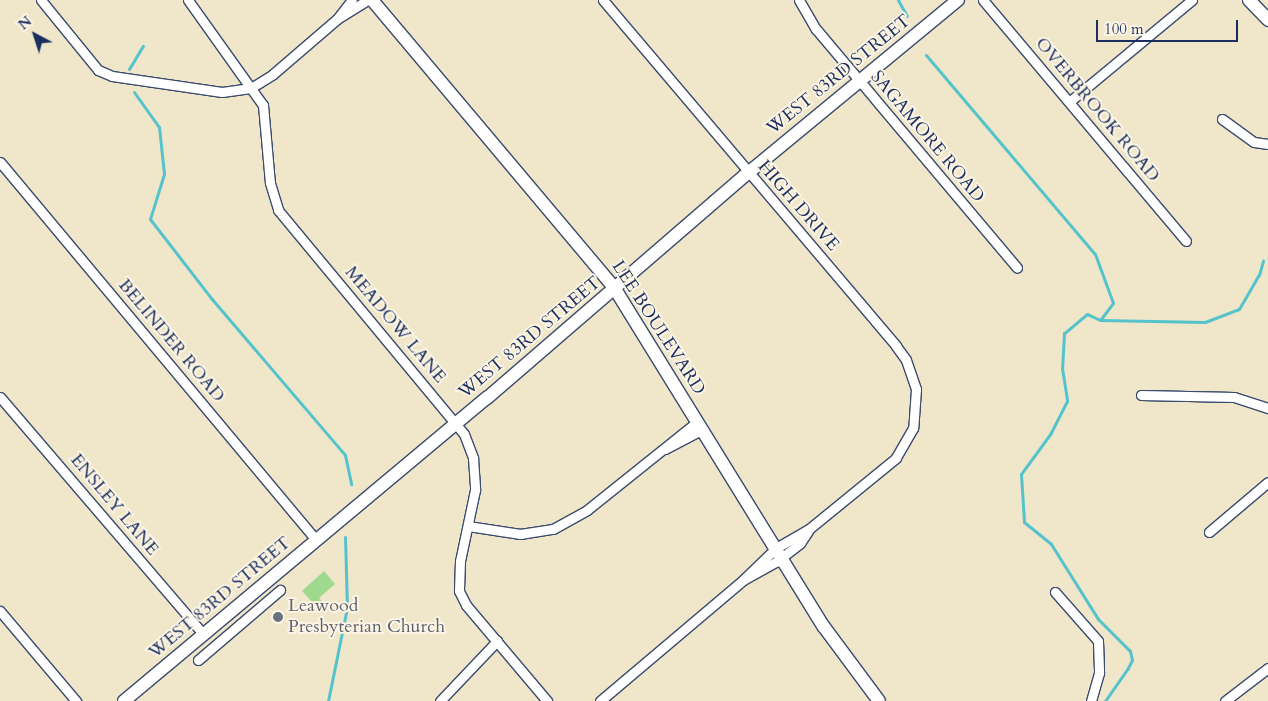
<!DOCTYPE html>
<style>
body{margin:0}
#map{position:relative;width:1268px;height:701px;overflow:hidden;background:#f0e7ca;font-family:Cardo,serif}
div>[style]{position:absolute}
.green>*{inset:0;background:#9fd98d}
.stream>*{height:3px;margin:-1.5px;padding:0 1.5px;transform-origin:1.5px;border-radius:1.5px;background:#55c3cc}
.roads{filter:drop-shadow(1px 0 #3b4b6e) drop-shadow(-1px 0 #3b4b6e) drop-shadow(0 1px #3b4b6e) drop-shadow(0 -1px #3b4b6e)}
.street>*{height:9px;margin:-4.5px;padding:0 4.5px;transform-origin:4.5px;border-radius:4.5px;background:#fff}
.secondary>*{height:12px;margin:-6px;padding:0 6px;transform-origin:6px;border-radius:6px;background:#fff}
.dots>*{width:14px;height:14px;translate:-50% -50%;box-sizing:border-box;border:2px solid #fcf5e5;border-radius:50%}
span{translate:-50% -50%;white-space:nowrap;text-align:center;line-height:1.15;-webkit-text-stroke:4px #fcf5e5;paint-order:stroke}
.street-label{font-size:18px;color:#1b2f5e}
.worship-label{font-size:18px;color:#5b616d}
.left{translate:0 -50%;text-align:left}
.north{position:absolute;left:10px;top:10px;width:50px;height:50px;-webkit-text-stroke:4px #fcf5e5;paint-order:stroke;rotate:320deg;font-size:14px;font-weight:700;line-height:20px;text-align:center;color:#1b2f5e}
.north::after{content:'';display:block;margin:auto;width:18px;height:22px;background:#1b2f5e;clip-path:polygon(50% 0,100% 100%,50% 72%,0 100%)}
.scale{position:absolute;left:1096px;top:20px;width:142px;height:22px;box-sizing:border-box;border:2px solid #1b2f5e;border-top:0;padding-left:6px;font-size:15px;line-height:18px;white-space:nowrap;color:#1b2f5e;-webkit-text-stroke:4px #fcf5e5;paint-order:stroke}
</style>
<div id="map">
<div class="green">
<i style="clip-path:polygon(324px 571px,335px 584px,319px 598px,328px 608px,322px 613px,302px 591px)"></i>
</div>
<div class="stream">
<i style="left:898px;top:0;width:18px;rotate:61deg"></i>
<i style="left:926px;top:55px;width:261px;rotate:49.7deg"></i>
<i style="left:1095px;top:254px;width:52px;rotate:69.8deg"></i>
<i style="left:1113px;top:303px;width:21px;rotate:127deg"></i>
<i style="left:1100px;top:320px;width:14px;rotate:-155deg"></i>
<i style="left:1087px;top:314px;width:30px;rotate:140deg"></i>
<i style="left:1064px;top:333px;width:35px;rotate:93deg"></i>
<i style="left:1062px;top:368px;width:33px;rotate:81deg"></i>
<i style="left:1067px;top:401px;width:36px;rotate:117deg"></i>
<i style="left:1051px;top:433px;width:51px;rotate:126.2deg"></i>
<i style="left:1021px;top:474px;width:48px;rotate:86.4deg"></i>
<i style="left:1024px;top:522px;width:35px;rotate:39deg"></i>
<i style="left:1051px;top:544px;width:89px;rotate:57.9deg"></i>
<i style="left:1098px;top:619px;width:45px;rotate:45deg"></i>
<i style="left:1130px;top:651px;width:9px;rotate:77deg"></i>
<i style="left:1132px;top:660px;width:9px;rotate:117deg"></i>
<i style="left:1128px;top:668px;width:40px;rotate:124.9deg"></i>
<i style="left:129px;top:69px;width:27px;rotate:-59deg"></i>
<i style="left:134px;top:92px;width:43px;rotate:54.5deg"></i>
<i style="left:159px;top:127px;width:47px;rotate:83.9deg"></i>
<i style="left:164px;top:174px;width:47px;rotate:107.3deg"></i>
<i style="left:150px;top:219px;width:100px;rotate:52.3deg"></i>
<i style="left:211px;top:298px;width:206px;rotate:49.5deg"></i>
<i style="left:345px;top:455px;width:30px;rotate:78deg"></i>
<i style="left:1100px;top:320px;width:105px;rotate:1.1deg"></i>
<i style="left:1205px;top:322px;width:36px;rotate:-21deg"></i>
<i style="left:1239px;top:309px;width:39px;rotate:-60deg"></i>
<i style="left:1259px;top:275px;width:15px;rotate:-74deg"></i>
<i style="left:328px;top:701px;width:95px;rotate:-78.5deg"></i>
<i style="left:347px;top:608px;width:71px;rotate:-91.6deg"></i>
</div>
<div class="roads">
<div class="street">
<i style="left:41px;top:0;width:90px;rotate:50.8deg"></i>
<i style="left:98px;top:70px;width:15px;rotate:23deg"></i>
<i style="left:112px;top:76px;width:111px;rotate:8.3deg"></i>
<i style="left:222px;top:92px;width:29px;rotate:-8deg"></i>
<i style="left:251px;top:88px;width:26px;rotate:-32deg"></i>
<i style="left:273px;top:74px;width:84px;rotate:-40.7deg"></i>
<i style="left:337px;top:19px;width:36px;rotate:-32deg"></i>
<i style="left:188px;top:0;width:129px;rotate:54.5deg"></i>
<i style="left:263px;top:105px;width:78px;rotate:84.9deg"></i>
<i style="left:270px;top:183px;width:28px;rotate:73deg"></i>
<i style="left:278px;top:210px;width:291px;rotate:50.3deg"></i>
<i style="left:464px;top:434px;width:26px;rotate:69deg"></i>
<i style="left:473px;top:458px;width:32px;rotate:86deg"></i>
<i style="left:475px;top:490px;width:73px;rotate:101.9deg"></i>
<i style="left:460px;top:561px;width:30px;rotate:92deg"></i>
<i style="left:459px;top:591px;width:16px;rotate:63deg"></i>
<i style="left:466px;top:605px;width:126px;rotate:49.8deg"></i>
<i style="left:603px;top:0;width:453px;rotate:49.7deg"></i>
<i style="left:896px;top:346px;width:17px;rotate:54deg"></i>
<i style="left:906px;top:360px;width:31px;rotate:71deg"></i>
<i style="left:916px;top:389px;width:39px;rotate:94deg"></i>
<i style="left:913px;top:428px;width:34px;rotate:120deg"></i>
<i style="left:896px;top:458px;width:112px;rotate:140.8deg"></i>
<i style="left:809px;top:529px;width:38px;rotate:150deg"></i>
<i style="left:776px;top:548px;width:46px;rotate:135.9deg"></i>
<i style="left:799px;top:0;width:34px;rotate:60deg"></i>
<i style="left:816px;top:29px;width:312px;rotate:49.9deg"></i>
<i style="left:983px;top:0;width:315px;rotate:49.9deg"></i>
<i style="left:337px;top:19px;width:24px;rotate:-52deg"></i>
<i style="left:1069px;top:102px;width:160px;rotate:-39.7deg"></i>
<i style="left:1222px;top:119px;width:39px;rotate:36deg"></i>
<i style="left:1254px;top:142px;width:14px;rotate:8deg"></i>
<i style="left:0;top:162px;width:493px;rotate:50.1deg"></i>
<i style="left:1141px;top:395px;width:93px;rotate:1.2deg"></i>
<i style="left:1234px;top:397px;width:36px;rotate:18deg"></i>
<i style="left:0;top:397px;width:312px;rotate:49.4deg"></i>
<i style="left:665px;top:449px;width:43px;rotate:-27.8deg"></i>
<i style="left:468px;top:526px;width:53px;rotate:8.7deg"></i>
<i style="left:520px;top:534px;width:33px;rotate:-9deg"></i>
<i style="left:553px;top:529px;width:39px;rotate:-29deg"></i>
<i style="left:587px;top:510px;width:142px;rotate:-38.7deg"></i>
<i style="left:1209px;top:532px;width:77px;rotate:-40.3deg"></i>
<i style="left:1055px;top:592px;width:65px;rotate:48.7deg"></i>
<i style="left:1098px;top:641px;width:32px;rotate:88deg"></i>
<i style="left:1099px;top:673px;width:29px;rotate:106deg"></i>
<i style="left:0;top:611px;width:118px;rotate:49.8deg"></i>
<i style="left:198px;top:660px;width:108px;rotate:-40.5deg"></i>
<i style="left:440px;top:701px;width:83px;rotate:-46.5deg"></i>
<i style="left:600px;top:701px;width:187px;rotate:-40.2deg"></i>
<i style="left:743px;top:580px;width:38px;rotate:-29deg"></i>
<i style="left:776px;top:562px;width:31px;rotate:-38deg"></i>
<i style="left:800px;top:543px;width:14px;rotate:-56deg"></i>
<i style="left:1225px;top:701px;width:54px;rotate:-37.5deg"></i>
</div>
<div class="secondary">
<i style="left:372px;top:0;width:378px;rotate:49.9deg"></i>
<i style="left:615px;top:289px;width:397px;rotate:58.3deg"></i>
<i style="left:824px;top:627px;width:92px;rotate:53.4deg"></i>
<i style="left:1249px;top:0;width:28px;rotate:46deg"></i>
<i style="left:124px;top:701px;width:473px;rotate:-39.9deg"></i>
<i style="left:487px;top:398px;width:345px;rotate:-40.8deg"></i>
<i style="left:748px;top:173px;width:272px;rotate:-39.5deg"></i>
</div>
</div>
<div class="dots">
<i style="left:278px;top:617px;background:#6b7280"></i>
</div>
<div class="street-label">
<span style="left:839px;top:75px;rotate:-39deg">WEST 83RD STREET</span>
<span style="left:1097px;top:110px;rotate:50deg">OVERBROOK ROAD</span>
<span style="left:927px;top:137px;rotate:50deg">SAGAMORE ROAD</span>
<span style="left:798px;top:206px;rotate:49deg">HIGH DRIVE</span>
<span style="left:395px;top:325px;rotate:50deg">MEADOW LANE</span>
<span style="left:658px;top:328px;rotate:57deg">LEE BOULEVARD</span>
<span style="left:530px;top:338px;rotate:-40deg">WEST 83RD STREET</span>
<span style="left:171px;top:341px;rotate:50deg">BELINDER ROAD</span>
<span style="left:114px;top:505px;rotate:50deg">ENSLEY LANE</span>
<span style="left:220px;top:598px;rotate:-40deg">WEST 83RD STREET</span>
</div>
<div class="worship-label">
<span class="left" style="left:288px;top:617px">Leawood<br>Presbyterian Church</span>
</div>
<div class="north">N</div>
<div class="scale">100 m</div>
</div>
